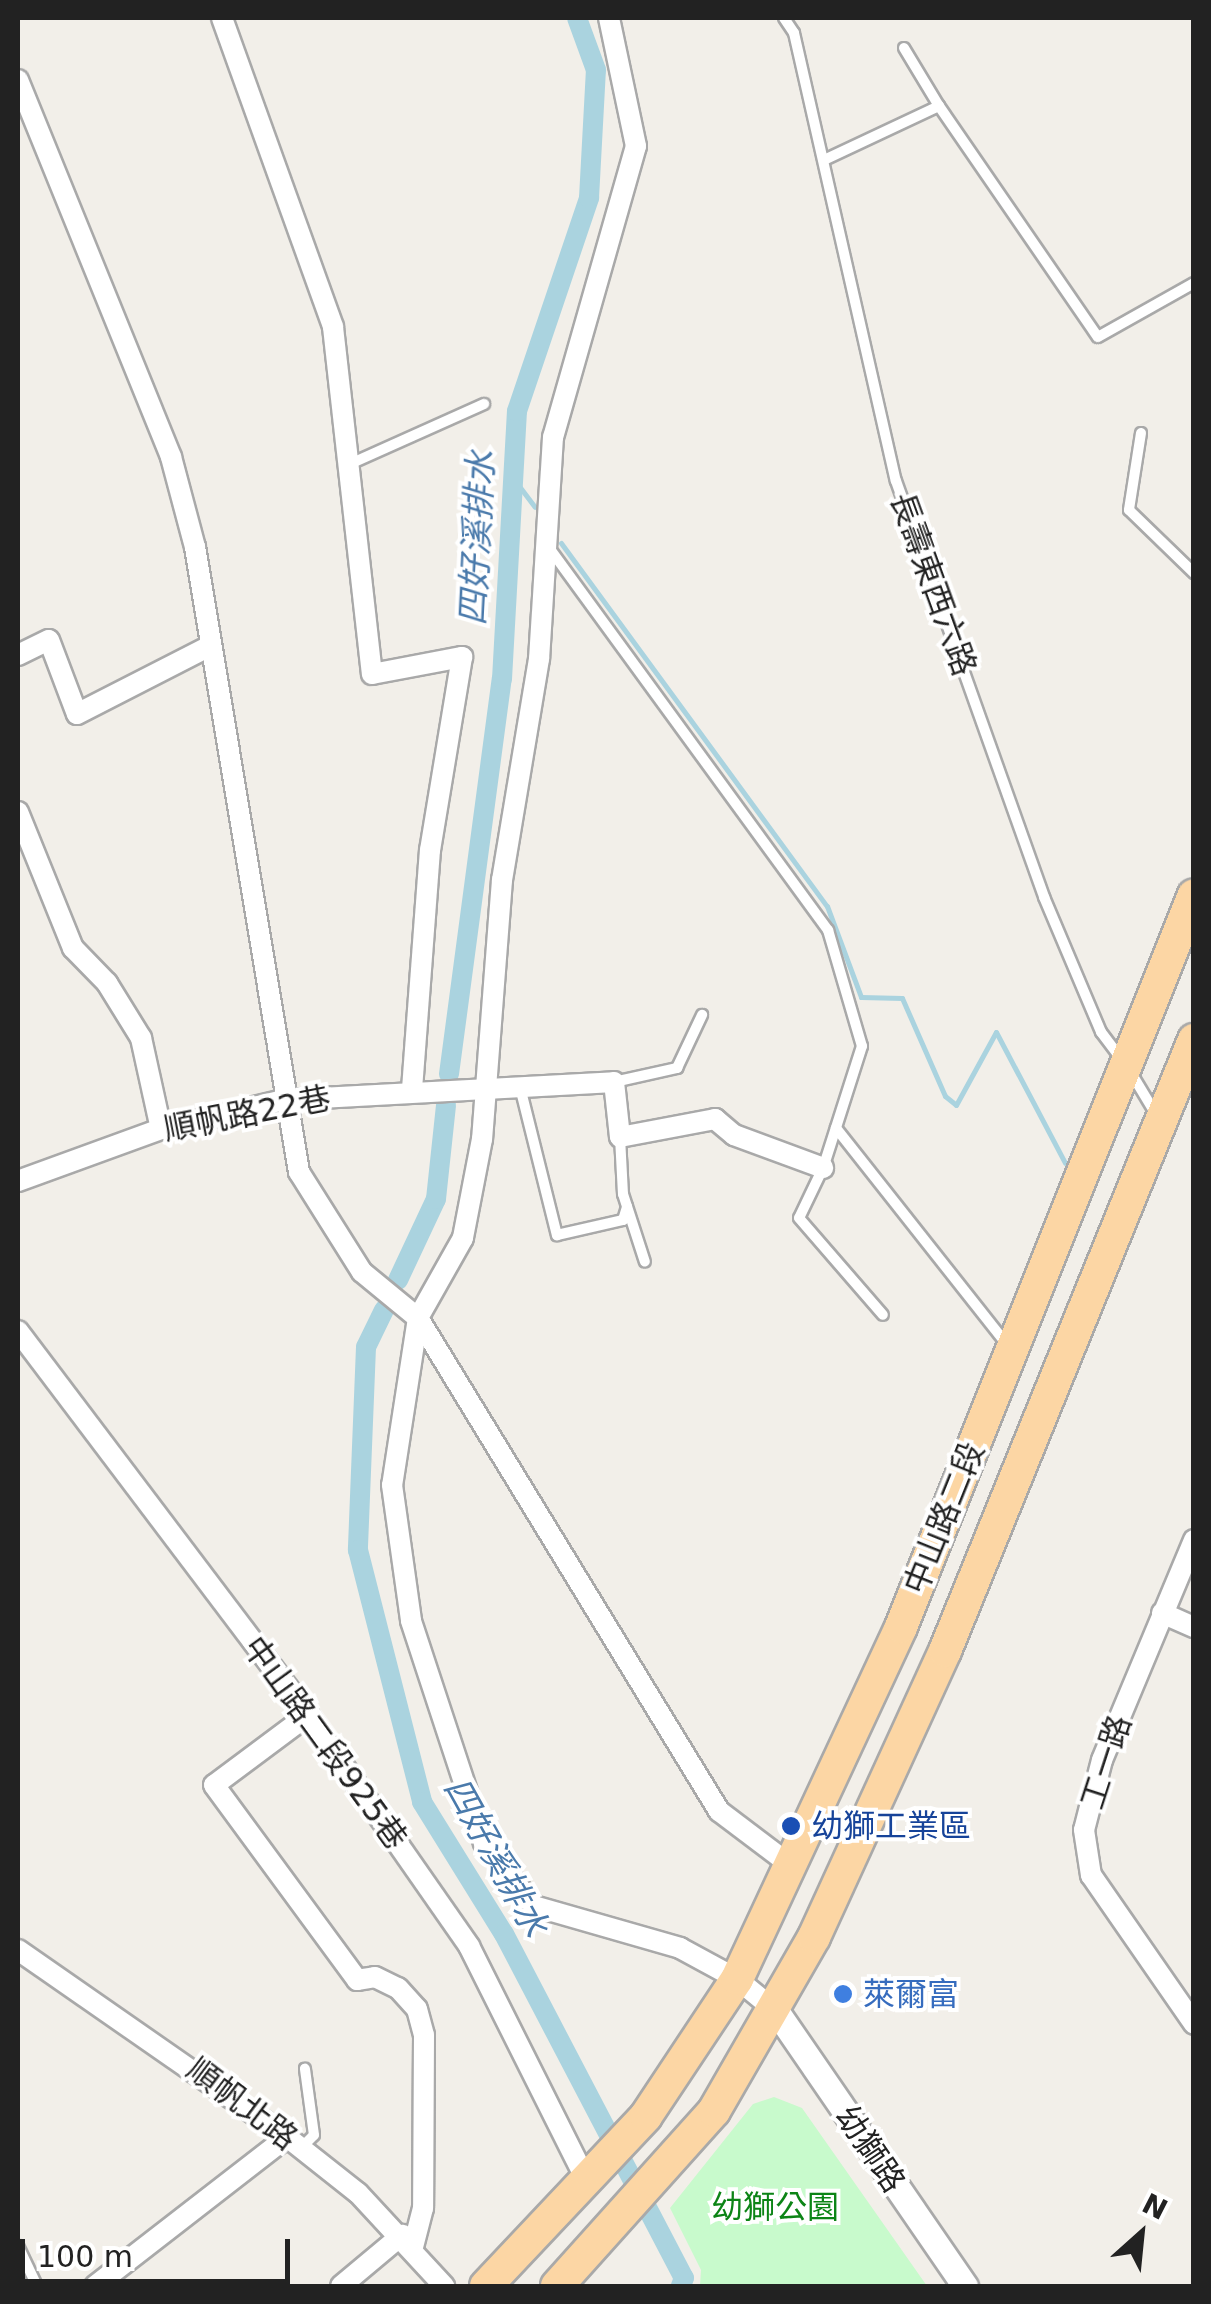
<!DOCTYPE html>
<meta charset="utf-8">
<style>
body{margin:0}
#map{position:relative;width:1211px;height:2304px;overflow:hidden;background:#f2efe9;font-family:"DejaVu Sans","Noto Sans TC",sans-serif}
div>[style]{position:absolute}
.park>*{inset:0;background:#c8facc}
.stream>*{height:5px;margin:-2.5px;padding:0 2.5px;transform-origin:2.5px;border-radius:2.5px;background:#aad3df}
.canal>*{height:20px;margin:-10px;padding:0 10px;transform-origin:10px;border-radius:10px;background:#aad3df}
.roads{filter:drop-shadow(2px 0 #a9a9a9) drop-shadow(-2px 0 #a9a9a9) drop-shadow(0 2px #a9a9a9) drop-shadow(0 -2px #a9a9a9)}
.service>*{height:10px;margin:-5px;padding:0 5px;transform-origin:5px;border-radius:5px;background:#fff}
.minor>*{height:20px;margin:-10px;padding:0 10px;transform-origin:10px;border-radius:10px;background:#fff}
.tertiary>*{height:25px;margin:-12.5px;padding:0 12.5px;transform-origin:12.5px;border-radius:12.5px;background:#fff}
.primary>*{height:32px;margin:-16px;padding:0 16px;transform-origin:16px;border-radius:16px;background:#fcd6a4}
.dots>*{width:28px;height:28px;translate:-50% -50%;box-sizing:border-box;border:5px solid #fff;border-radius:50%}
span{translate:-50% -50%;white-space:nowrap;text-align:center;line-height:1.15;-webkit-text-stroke:8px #fff;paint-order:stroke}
.street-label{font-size:32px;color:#222}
.transit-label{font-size:32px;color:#164399}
.left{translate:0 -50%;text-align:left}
.shop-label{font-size:32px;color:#366cbe}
.park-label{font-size:32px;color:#0c8416}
.water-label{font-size:35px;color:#4a7aab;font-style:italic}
.frame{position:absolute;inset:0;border:20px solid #222;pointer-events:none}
.north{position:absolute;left:1091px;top:2184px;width:100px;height:100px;-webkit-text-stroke:8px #fff;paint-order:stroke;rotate:27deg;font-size:28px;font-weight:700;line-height:40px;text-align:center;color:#222}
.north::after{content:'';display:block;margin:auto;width:35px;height:45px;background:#222;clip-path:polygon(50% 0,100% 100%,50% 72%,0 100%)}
.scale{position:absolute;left:20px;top:2239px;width:270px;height:45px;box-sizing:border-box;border:5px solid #222;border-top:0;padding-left:12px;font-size:30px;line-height:35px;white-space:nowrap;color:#222;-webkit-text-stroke:8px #fff;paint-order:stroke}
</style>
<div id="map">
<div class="park">
<i style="clip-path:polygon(774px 2097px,802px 2108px,927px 2286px,700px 2286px,701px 2270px,670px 2208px,753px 2104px)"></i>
</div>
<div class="stream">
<i style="left:513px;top:478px;width:36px;rotate:53deg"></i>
<i style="left:561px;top:543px;width:450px;rotate:53.8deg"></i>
<i style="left:827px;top:906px;width:97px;rotate:69.5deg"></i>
<i style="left:861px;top:997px;width:41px;rotate:1.4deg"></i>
<i style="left:902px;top:998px;width:107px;rotate:66.3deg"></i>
<i style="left:945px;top:1096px;width:14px;rotate:39deg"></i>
<i style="left:956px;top:1105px;width:83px;rotate:-61.3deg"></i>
<i style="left:996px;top:1032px;width:148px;rotate:62.2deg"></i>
</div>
<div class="canal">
<i style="left:449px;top:1074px;width:399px;rotate:-82.4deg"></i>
<i style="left:502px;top:679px;width:268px;rotate:-86.8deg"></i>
<i style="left:517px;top:411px;width:225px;rotate:-71.3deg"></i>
<i style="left:589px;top:198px;width:128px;rotate:-86.9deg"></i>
<i style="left:596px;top:70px;width:55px;rotate:-110.1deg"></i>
<i style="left:398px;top:1280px;width:89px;rotate:-64.9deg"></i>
<i style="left:436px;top:1199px;width:94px;rotate:-83.9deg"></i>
<i style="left:384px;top:1310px;width:41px;rotate:115.9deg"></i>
<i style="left:366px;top:1347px;width:203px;rotate:92.3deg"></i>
<i style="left:358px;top:1550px;width:260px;rotate:75.7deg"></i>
<i style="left:422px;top:1802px;width:155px;rotate:58.2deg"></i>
<i style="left:504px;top:1934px;width:388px;rotate:62.4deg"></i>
<i style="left:684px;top:2278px;width:9px;rotate:111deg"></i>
</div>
<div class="roads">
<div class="service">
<i style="left:784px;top:18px;width:18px;rotate:56deg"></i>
<i style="left:794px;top:33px;width:459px;rotate:77.2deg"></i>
<i style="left:896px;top:481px;width:442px;rotate:70.4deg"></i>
<i style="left:1044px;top:897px;width:147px;rotate:67.1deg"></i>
<i style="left:1101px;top:1032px;width:31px;rotate:53deg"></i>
<i style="left:904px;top:48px;width:68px;rotate:58.9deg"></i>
<i style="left:824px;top:160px;width:127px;rotate:-25.2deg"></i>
<i style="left:939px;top:106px;width:280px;rotate:55.5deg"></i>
<i style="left:1098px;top:337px;width:110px;rotate:-29.4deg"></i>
<i style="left:1141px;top:433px;width:78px;rotate:98.9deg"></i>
<i style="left:1129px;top:510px;width:91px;rotate:44.1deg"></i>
<i style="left:350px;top:464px;width:147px;rotate:-24.1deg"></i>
<i style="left:550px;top:549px;width:472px;rotate:53.9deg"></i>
<i style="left:828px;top:930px;width:121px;rotate:73.7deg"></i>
<i style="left:862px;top:1046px;width:128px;rotate:107.7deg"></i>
<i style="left:823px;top:1168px;width:55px;rotate:115.6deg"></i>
<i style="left:799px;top:1218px;width:128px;rotate:49.1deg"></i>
<i style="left:1130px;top:1071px;width:52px;rotate:59deg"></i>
<i style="left:614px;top:1082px;width:65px;rotate:-12.5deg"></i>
<i style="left:677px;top:1068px;width:59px;rotate:-64.7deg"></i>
<i style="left:520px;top:1087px;width:153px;rotate:76deg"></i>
<i style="left:557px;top:1235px;width:68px;rotate:-12.8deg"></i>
<i style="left:623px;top:1220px;width:14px;rotate:-73deg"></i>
<i style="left:836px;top:1128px;width:279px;rotate:51.7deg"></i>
<i style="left:620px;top:1137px;width:57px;rotate:87deg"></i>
<i style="left:623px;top:1194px;width:71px;rotate:72.1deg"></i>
<i style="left:301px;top:2148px;width:18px;rotate:-45deg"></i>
<i style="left:314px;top:2135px;width:67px;rotate:-97.8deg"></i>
<i style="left:18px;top:2246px;width:44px;rotate:64.6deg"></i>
</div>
<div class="minor">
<i style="left:222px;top:18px;width:328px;rotate:70.2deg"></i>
<i style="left:333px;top:327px;width:349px;rotate:83.6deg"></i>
<i style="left:372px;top:674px;width:92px;rotate:-10.7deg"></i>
<i style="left:462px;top:657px;width:196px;rotate:99.4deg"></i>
<i style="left:430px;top:850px;width:242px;rotate:94.3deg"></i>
<i style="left:609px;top:18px;width:131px;rotate:78.1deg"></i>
<i style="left:636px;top:146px;width:303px;rotate:105.9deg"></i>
<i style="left:553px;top:437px;width:222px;rotate:93.6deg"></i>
<i style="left:539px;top:659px;width:224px;rotate:99.5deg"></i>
<i style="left:502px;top:880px;width:260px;rotate:94.4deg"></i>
<i style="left:482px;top:1139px;width:101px;rotate:100.9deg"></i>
<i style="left:463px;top:1238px;width:92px;rotate:119.4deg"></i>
<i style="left:418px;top:1318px;width:169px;rotate:98.8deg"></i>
<i style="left:392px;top:1485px;width:137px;rotate:82deg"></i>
<i style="left:411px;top:1621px;width:234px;rotate:71.8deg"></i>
<i style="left:484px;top:1843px;width:80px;rotate:51.6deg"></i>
<i style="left:534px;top:1906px;width:152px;rotate:16deg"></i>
<i style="left:680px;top:1948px;width:65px;rotate:28.5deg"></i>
<i style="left:737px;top:1979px;width:50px;rotate:39.4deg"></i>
<i style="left:18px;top:80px;width:407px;rotate:67.9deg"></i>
<i style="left:171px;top:457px;width:93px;rotate:75.1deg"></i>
<i style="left:195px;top:547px;width:634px;rotate:80.55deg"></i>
<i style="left:299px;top:1172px;width:118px;rotate:57.8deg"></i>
<i style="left:362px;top:1272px;width:72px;rotate:39.4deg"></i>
<i style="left:418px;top:1318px;width:578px;rotate:58.59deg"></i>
<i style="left:719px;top:1811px;width:93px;rotate:37.1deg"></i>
<i style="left:18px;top:655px;width:34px;rotate:-26deg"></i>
<i style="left:49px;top:640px;width:79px;rotate:69.3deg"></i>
<i style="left:77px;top:714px;width:149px;rotate:-27.1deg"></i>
<i style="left:18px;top:812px;width:147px;rotate:68deg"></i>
<i style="left:73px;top:948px;width:49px;rotate:45.8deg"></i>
<i style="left:107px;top:983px;width:65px;rotate:58.3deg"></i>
<i style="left:141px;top:1038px;width:93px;rotate:77.6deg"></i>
<i style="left:18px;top:1181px;width:152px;rotate:-20deg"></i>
<i style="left:161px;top:1129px;width:126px;rotate:-13.3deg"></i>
<i style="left:284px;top:1100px;width:330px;rotate:-3.1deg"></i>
<i style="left:614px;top:1082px;width:55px;rotate:83.8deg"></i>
<i style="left:620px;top:1137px;width:97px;rotate:-10.7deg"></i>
<i style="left:715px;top:1119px;width:25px;rotate:40deg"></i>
<i style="left:734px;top:1135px;width:95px;rotate:20.3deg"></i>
<i style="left:18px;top:1331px;width:481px;rotate:52.9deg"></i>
<i style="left:308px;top:1715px;width:282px;rotate:55.1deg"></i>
<i style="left:469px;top:1946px;width:266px;rotate:63.4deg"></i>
<i style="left:1194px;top:1540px;width:238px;rotate:112.7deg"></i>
<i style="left:1102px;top:1760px;width:72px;rotate:104.4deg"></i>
<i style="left:1084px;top:1830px;width:46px;rotate:81.2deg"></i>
<i style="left:1091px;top:1875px;width:181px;rotate:55.3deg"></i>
<i style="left:1162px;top:1613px;width:35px;rotate:24deg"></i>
<i style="left:308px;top:1715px;width:117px;rotate:143.3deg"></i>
<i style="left:214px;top:1785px;width:242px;rotate:53.7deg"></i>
<i style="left:357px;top:1980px;width:18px;rotate:-9deg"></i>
<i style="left:375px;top:1977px;width:25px;rotate:26deg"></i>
<i style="left:398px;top:1988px;width:28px;rotate:48deg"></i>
<i style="left:417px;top:2009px;width:27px;rotate:75deg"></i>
<i style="left:424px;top:2035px;width:173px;rotate:90.3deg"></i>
<i style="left:423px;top:2208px;width:40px;rotate:104.4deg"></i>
<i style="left:18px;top:1950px;width:328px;rotate:34.8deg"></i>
<i style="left:287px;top:2137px;width:90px;rotate:38.3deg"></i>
<i style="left:358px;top:2193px;width:127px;rotate:47.2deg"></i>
<i style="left:95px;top:2286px;width:243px;rotate:-37.8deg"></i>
<i style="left:341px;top:2286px;width:80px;rotate:-39.9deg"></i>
</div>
<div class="tertiary">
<i style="left:776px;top:2011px;width:334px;rotate:55.5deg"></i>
</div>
<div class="primary">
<i style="left:486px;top:2286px;width:233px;rotate:-46.7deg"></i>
<i style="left:646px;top:2116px;width:164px;rotate:-56.4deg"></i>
<i style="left:737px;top:1979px;width:388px;rotate:-65deg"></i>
<i style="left:901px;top:1627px;width:788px;rotate:-68.19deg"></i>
<i style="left:557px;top:2286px;width:235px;rotate:-48.1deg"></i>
<i style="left:714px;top:2111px;width:201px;rotate:-60.1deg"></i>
<i style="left:814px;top:1937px;width:315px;rotate:-65.4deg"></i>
<i style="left:945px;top:1651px;width:660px;rotate:-67.83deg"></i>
</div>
</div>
<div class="dots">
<i style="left:791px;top:1826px;background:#1a4fb4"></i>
<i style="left:843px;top:1994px;background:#3f7fe0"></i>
</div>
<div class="street-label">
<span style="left:933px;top:584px;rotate:70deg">長壽東西六路</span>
<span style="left:247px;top:1114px;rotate:-11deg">順帆路22巷</span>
<span style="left:944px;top:1518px;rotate:-68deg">中山路二段</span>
<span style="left:325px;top:1743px;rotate:54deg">中山路二段925巷</span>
<span style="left:1106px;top:1762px;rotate:-72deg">工一路</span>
<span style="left:242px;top:2104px;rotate:37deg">順帆北路</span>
<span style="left:870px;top:2149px;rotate:56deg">幼獅路</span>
</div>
<div class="transit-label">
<span class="left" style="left:811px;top:1826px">幼獅工業區</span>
</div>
<div class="shop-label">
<span class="left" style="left:863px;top:1994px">萊爾富</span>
</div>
<div class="park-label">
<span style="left:775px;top:2207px">幼獅公園</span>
</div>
<div class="water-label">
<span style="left:477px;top:538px;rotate:-87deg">四好溪排水</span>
<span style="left:496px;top:1857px;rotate:61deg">四好溪排水</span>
</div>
<div class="frame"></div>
<div class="north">N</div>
<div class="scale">100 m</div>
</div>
